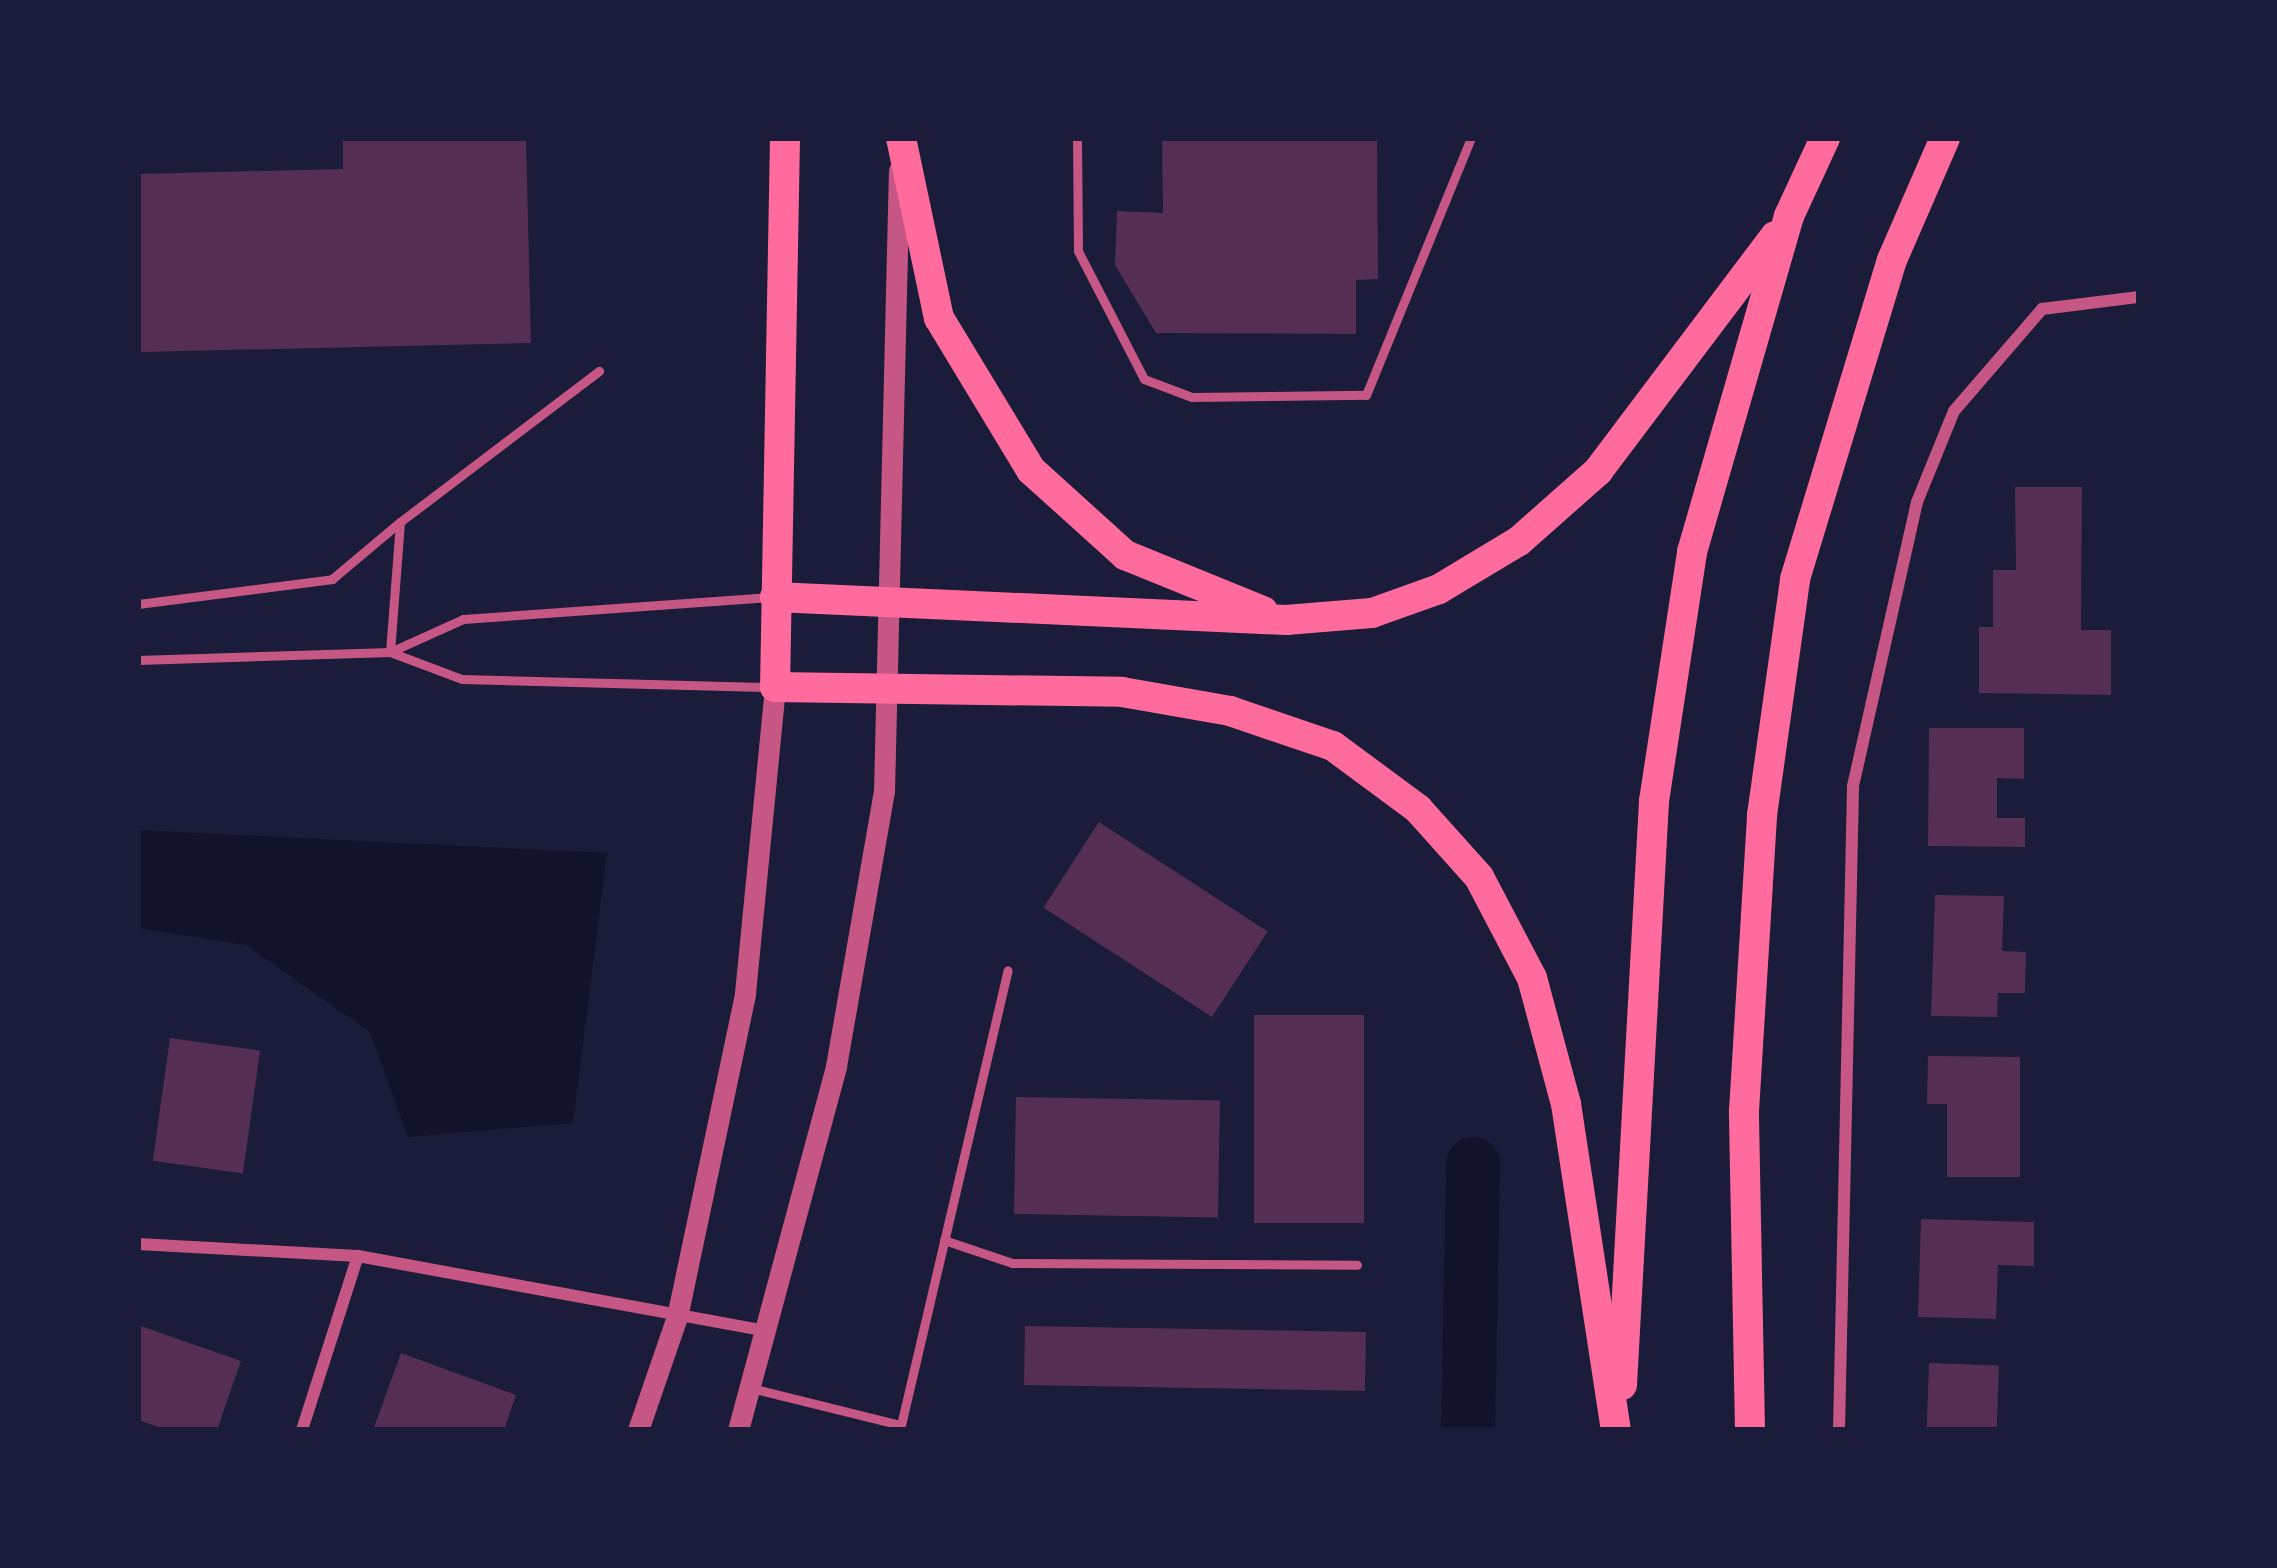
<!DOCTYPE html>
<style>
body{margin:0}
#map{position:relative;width:2277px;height:1568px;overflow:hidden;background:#1b1b3a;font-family:"Roboto Condensed",sans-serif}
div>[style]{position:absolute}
.water>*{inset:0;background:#12122b}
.canal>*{height:54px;margin:-27px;padding:0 27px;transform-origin:27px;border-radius:27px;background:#12122b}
.building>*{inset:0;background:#542f53;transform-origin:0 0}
.service>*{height:9px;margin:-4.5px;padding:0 4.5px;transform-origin:4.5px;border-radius:4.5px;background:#c65784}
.minor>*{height:12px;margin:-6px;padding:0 6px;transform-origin:6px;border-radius:6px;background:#c65784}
.tertiary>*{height:21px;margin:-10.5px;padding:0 10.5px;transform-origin:10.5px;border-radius:10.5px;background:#c65784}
.primary>*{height:30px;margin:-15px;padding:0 15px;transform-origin:15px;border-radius:15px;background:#ff6b9d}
span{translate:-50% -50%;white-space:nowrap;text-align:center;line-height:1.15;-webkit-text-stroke:12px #1b1b3a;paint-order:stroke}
.frame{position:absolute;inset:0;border:141px solid #1b1b3a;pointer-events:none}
</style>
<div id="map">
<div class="water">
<i style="clip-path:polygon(138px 830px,607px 853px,573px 1123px,408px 1137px,370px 1032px,246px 945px,138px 928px)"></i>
</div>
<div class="canal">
<i style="left:1468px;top:1430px;width:266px;rotate:-88.9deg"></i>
</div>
<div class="building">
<i style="clip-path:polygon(343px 138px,526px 138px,531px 343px,141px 352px,138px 174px,343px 169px)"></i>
<i style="clip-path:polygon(1162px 138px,1377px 138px,1378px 279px,1356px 280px,1356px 334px,1156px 333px,1115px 265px,1117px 211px,1163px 213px)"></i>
<i style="clip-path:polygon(2015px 487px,2082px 487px,2081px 630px,2111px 630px,2111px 695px,1979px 693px,1979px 627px,1993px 627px,1993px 570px,2016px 570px)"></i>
<i style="clip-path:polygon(1929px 728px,2024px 728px,2024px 779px,1997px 778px,1997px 818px,2025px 818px,2025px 847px,1928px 846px)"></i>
<i style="left:1099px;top:822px;width:201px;height:102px;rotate:33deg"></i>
<i style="clip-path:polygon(1935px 895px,2004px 896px,2002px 951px,2026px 952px,2025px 993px,1998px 993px,1997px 1017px,1931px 1016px)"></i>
<i style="left:1254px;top:1015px;width:110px;height:208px"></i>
<i style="left:170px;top:1038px;width:91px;height:124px;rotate:8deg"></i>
<i style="clip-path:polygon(1928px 1056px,2020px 1057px,2020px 1177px,1947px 1177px,1947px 1104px,1927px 1104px)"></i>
<i style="left:1016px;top:1097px;width:204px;height:117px;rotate:1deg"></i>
<i style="clip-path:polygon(1921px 1219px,2034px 1222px,2034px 1266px,1998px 1265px,1996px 1319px,1918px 1317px)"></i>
<i style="clip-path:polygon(138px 1325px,241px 1361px,217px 1430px,167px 1430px,138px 1420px)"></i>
<i style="left:1025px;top:1326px;width:341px;height:59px;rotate:1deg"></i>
<i style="clip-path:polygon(401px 1353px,516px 1395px,504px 1430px,373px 1430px)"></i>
<i style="left:1929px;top:1363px;width:70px;height:67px;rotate:2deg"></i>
</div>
<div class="service">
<i style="left:1077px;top:138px;width:113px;rotate:89.5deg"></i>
<i style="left:1078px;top:251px;width:144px;rotate:62.7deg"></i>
<i style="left:1144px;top:379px;width:51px;rotate:20.6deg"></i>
<i style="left:1192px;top:397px;width:174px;rotate:-0.7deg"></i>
<i style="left:1366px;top:395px;width:278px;rotate:-67.8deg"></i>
<i style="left:138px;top:604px;width:196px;rotate:-7.3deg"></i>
<i style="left:332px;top:579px;width:89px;rotate:-40deg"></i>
<i style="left:390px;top:652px;width:80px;rotate:-24.3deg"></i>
<i style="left:463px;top:619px;width:310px;rotate:-4.1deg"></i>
<i style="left:390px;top:652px;width:130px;rotate:-85.6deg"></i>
<i style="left:400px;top:522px;width:250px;rotate:-37.2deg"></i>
<i style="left:138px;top:660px;width:252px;rotate:-1.8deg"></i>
<i style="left:390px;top:652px;width:77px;rotate:20.6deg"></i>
<i style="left:462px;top:679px;width:308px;rotate:1.5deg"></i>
<i style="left:944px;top:1240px;width:72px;rotate:18.7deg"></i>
<i style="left:1012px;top:1263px;width:345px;rotate:0.3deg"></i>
<i style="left:751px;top:1388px;width:154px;rotate:13.9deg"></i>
<i style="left:901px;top:1425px;width:467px;rotate:-76.8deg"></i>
</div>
<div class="minor">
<i style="left:138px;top:1244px;width:220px;rotate:3.1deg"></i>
<i style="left:358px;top:1256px;width:415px;rotate:10.4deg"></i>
<i style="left:302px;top:1430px;width:183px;rotate:-72.2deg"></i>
<i style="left:1839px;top:1430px;width:644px;rotate:-88.75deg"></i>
<i style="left:1853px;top:786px;width:291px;rotate:-77.3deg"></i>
<i style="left:1917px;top:502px;width:98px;rotate:-67.9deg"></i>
<i style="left:1954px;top:411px;width:135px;rotate:-49.2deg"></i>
<i style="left:2042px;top:309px;width:98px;rotate:-7.1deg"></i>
</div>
<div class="tertiary">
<i style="left:638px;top:1430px;width:120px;rotate:-71deg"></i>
<i style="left:677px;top:1317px;width:331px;rotate:-78.1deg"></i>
<i style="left:745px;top:993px;width:307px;rotate:-84.4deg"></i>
<i style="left:738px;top:1430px;width:377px;rotate:-74.9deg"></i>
<i style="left:836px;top:1066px;width:279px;rotate:-80.1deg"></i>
<i style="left:884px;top:791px;width:621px;rotate:-88.62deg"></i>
</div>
<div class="primary">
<i style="left:785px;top:138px;width:549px;rotate:91.04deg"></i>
<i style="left:775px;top:687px;width:347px;rotate:0.8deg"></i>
<i style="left:1122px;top:692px;width:110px;rotate:10deg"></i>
<i style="left:1230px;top:711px;width:109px;rotate:18.8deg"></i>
<i style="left:1333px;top:746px;width:106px;rotate:36.5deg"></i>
<i style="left:1418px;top:809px;width:91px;rotate:48.1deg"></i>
<i style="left:1479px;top:877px;width:114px;rotate:62.3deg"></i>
<i style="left:1532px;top:978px;width:131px;rotate:74.9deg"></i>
<i style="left:1566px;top:1104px;width:330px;rotate:81.3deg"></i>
<i style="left:901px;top:138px;width:184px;rotate:78.1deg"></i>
<i style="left:939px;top:318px;width:178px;rotate:58.8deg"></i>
<i style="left:1031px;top:470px;width:127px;rotate:42.1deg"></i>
<i style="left:1125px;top:555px;width:149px;rotate:22.1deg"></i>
<i style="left:775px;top:597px;width:512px;rotate:2.58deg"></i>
<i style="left:1286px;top:620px;width:86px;rotate:-4.7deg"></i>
<i style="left:1372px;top:613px;width:71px;rotate:-19.7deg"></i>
<i style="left:1439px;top:589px;width:93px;rotate:-31deg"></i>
<i style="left:1519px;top:541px;width:106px;rotate:-41.5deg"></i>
<i style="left:1598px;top:471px;width:294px;rotate:-53deg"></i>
<i style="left:1622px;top:1385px;width:585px;rotate:-86.86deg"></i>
<i style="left:1654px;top:801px;width:252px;rotate:-81.3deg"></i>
<i style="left:1692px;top:552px;width:350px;rotate:-73.9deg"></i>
<i style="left:1789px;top:216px;width:86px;rotate:-65.2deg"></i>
<i style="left:1750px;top:1430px;width:319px;rotate:-91.1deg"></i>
<i style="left:1744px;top:1111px;width:297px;rotate:-86.5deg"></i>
<i style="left:1762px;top:815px;width:238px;rotate:-82deg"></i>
<i style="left:1795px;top:579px;width:333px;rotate:-73.1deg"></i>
<i style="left:1892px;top:260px;width:133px;rotate:-66.5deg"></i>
</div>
<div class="frame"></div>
</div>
